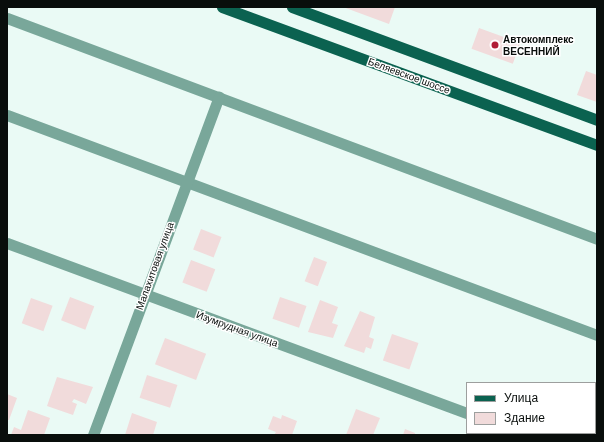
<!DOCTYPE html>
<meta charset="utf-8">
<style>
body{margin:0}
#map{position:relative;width:604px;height:442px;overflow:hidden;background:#eafaf5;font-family:Helvetica,sans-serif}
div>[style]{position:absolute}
.building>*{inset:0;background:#f1dbdb;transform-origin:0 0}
.minor>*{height:11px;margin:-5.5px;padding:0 5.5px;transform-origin:5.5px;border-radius:5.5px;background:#79a79a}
.primary>*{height:11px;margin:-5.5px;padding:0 5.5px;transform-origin:5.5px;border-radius:5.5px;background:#0b6250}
.dots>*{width:11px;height:11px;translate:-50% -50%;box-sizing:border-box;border:2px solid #fff;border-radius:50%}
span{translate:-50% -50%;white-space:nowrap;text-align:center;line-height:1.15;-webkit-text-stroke:3px #fff;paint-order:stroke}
.poi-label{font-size:10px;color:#090e0c;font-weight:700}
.left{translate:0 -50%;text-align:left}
.street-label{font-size:10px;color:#090e0c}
.frame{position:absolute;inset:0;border:8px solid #090e0c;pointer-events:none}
.legend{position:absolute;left:466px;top:382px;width:130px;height:52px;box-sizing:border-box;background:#fff;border:1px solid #9d9f9e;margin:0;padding:5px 7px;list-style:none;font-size:12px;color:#090e0c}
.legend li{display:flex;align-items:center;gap:8px;height:20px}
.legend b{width:20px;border:1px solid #9d9f9e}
</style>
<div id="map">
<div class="building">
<i style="clip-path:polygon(343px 7px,395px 7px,389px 24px)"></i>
<i style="left:479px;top:28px;width:44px;height:22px;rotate:20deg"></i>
<i style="clip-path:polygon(586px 71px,597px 75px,597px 102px,577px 95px)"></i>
<i style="left:201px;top:229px;width:22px;height:22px;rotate:21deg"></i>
<i style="left:314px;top:257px;width:14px;height:26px;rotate:21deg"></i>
<i style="left:191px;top:260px;width:26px;height:24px;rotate:21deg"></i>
<i style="left:70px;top:297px;width:26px;height:25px;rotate:21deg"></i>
<i style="left:280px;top:297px;width:28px;height:23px;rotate:19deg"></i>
<i style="left:31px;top:298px;width:23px;height:27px;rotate:20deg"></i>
<i style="clip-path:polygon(320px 300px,338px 307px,332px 323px,338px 325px,333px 338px,308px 332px)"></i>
<i style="clip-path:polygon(360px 311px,375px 317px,369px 337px,374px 339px,371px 349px,366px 347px,364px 353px,344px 346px)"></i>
<i style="left:392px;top:334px;width:28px;height:28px;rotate:19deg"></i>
<i style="left:165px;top:338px;width:44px;height:28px;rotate:21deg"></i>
<i style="left:147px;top:375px;width:32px;height:24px;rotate:18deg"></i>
<i style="clip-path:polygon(57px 377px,93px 387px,86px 404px,74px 399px,72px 402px,77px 404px,73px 415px,47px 406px)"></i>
<i style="clip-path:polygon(7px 394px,17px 398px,9px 420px,7px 420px)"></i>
<i style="clip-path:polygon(356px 409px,380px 418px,373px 435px,346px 435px)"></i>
<i style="clip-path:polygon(28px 410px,50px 418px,44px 435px,11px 435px,14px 427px,21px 430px)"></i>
<i style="clip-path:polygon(132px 413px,157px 422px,153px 435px,125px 435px)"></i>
<i style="clip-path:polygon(282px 415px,297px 421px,292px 435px,274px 435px,276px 432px,268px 429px,273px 416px,281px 419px)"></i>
<i style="clip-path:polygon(405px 429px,415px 433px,415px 435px,403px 435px)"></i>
</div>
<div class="minor">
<i style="left:7px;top:18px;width:630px;rotate:20.53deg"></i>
<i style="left:7px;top:115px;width:630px;rotate:20.45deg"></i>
<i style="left:7px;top:243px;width:490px;rotate:20.3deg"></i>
<i style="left:523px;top:433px;width:6px;rotate:18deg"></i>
<i style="left:93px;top:435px;width:361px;rotate:-69.6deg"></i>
</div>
<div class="primary">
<i style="left:222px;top:7px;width:400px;rotate:20.2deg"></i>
<i style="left:292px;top:7px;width:325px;rotate:20.3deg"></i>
</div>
<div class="dots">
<i style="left:495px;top:45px;background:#b11e38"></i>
</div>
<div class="poi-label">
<span class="left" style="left:503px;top:45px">Автокомплекс<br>ВЕСЕННИЙ</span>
</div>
<div class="street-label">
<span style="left:409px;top:76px;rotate:20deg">Беляевское шоссе</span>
<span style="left:155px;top:266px;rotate:-70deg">Малахитовая улица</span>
<span style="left:237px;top:329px;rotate:20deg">Изумрудная улица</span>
</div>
<div class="frame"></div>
<ul class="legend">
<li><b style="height:5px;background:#0b6250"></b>Улица</li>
<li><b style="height:11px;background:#f1dbdb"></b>Здание</li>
</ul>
</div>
